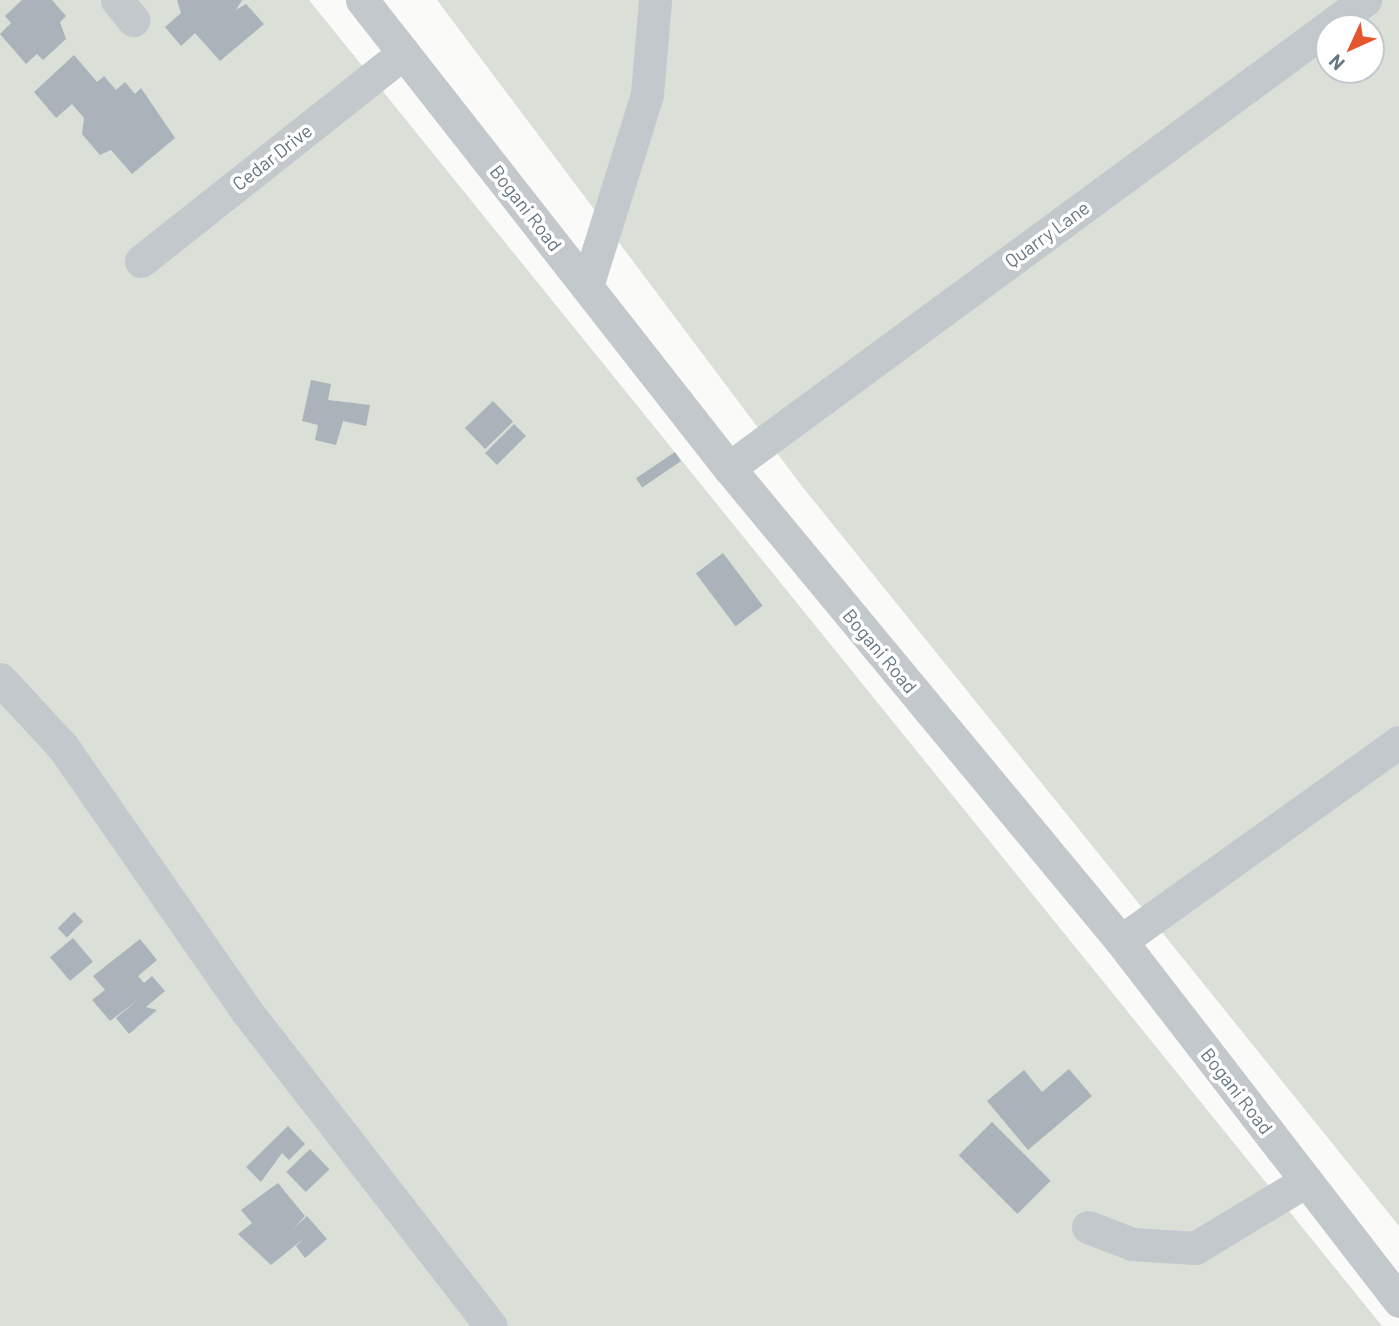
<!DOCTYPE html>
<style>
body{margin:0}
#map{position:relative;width:1399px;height:1326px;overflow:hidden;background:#fafaf8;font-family:Barlow,sans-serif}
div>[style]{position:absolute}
.green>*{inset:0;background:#dadfd7}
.building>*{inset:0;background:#aab3b9;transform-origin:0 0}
.minor>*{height:33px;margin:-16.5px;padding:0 16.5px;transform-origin:16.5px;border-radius:16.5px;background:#c3c8cc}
span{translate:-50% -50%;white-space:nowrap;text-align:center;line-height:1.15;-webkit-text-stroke:7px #fff;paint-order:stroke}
.street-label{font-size:19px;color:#657683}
.north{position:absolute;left:1315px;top:14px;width:70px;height:70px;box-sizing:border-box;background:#fff;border:2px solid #c1c8cd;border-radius:50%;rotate:225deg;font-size:19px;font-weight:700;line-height:28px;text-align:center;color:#657683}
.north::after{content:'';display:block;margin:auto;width:24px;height:32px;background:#e4572e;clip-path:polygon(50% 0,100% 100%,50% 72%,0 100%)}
</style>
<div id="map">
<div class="green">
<i style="clip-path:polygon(0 0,309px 0,1382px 1326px,0 1326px)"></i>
<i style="clip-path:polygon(evenodd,437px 0,1399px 0,1399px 1226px,801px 485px,437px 0,1329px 28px,1371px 28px,1371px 70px,1329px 70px,1329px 28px)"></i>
</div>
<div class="building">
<i style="clip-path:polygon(22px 0,52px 0,66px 16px,60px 22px,66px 39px,43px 60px,37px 54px,26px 64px,0 34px,11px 23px,5px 16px)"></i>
<i style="clip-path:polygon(177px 0,242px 0,236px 10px,246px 4px,264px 24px,220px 61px,195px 33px,181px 46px,165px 27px,181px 13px)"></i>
<i style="clip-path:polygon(74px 55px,97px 82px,104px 76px,116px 90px,125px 82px,135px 94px,141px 88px,175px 138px,132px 174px,111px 150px,100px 155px,82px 134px,84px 118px,72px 104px,56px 118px,34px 92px)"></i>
<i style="clip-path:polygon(311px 380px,331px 384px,328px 400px,370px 405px,366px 426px,343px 421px,336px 445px,315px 440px,318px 425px,302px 421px)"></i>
<i style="left:493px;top:401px;width:29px;height:39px;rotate:46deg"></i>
<i style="left:514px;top:424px;width:17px;height:41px;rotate:45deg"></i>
<i style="left:675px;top:452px;width:11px;height:47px;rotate:56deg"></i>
<i style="left:723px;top:553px;width:66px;height:34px;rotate:53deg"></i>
<i style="left:74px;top:912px;width:13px;height:23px;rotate:45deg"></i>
<i style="left:73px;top:938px;width:31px;height:30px;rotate:50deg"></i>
<i style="clip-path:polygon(140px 939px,157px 960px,138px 976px,144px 983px,152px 976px,165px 991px,146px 1007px,157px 1010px,129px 1034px,116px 1018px,139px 999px,110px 1021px,92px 1000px,105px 990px,93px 976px)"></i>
<i style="clip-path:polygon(1069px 1069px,1092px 1096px,1028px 1150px,987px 1101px,1024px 1070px,1042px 1092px)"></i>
<i style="left:992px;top:1122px;width:83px;height:47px;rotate:45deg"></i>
<i style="clip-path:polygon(288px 1126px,305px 1144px,289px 1160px,282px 1153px,261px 1182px,246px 1167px)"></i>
<i style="left:310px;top:1149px;width:28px;height:33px;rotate:46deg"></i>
<i style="clip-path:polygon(278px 1183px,305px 1216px,293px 1229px,307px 1216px,327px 1239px,305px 1258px,296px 1246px,303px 1239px,271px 1265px,238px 1234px,252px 1223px,241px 1210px)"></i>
</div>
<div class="minor">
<i style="left:117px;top:0;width:26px;rotate:51deg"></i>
<i style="left:362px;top:0;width:595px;rotate:51.9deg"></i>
<i style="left:729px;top:468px;width:614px;rotate:50.35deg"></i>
<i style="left:1121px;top:941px;width:455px;rotate:52.3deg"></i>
<i style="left:141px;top:261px;width:335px;rotate:-38.4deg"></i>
<i style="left:587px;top:286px;width:201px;rotate:-72.6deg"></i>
<i style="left:647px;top:94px;width:94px;rotate:-85.1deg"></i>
<i style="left:729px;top:468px;width:790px;rotate:-36.35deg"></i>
<i style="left:0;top:679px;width:93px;rotate:47.2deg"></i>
<i style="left:63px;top:747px;width:324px;rotate:55.2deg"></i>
<i style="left:248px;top:1013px;width:396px;rotate:52.2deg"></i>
<i style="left:1121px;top:941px;width:342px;rotate:-35.6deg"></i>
<i style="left:1088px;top:1227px;width:47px;rotate:21.1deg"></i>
<i style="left:1132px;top:1244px;width:63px;rotate:3.6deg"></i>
<i style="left:1195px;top:1248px;width:130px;rotate:-31.1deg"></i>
</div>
<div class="street-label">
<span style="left:272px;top:157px;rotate:-38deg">Cedar Drive</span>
<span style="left:526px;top:208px;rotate:52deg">Bogani Road</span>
<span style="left:1047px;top:234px;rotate:-36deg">Quarry Lane</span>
<span style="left:880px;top:651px;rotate:50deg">Bogani Road</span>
<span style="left:1237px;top:1091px;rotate:52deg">Bogani Road</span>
</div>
<div class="north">N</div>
</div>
